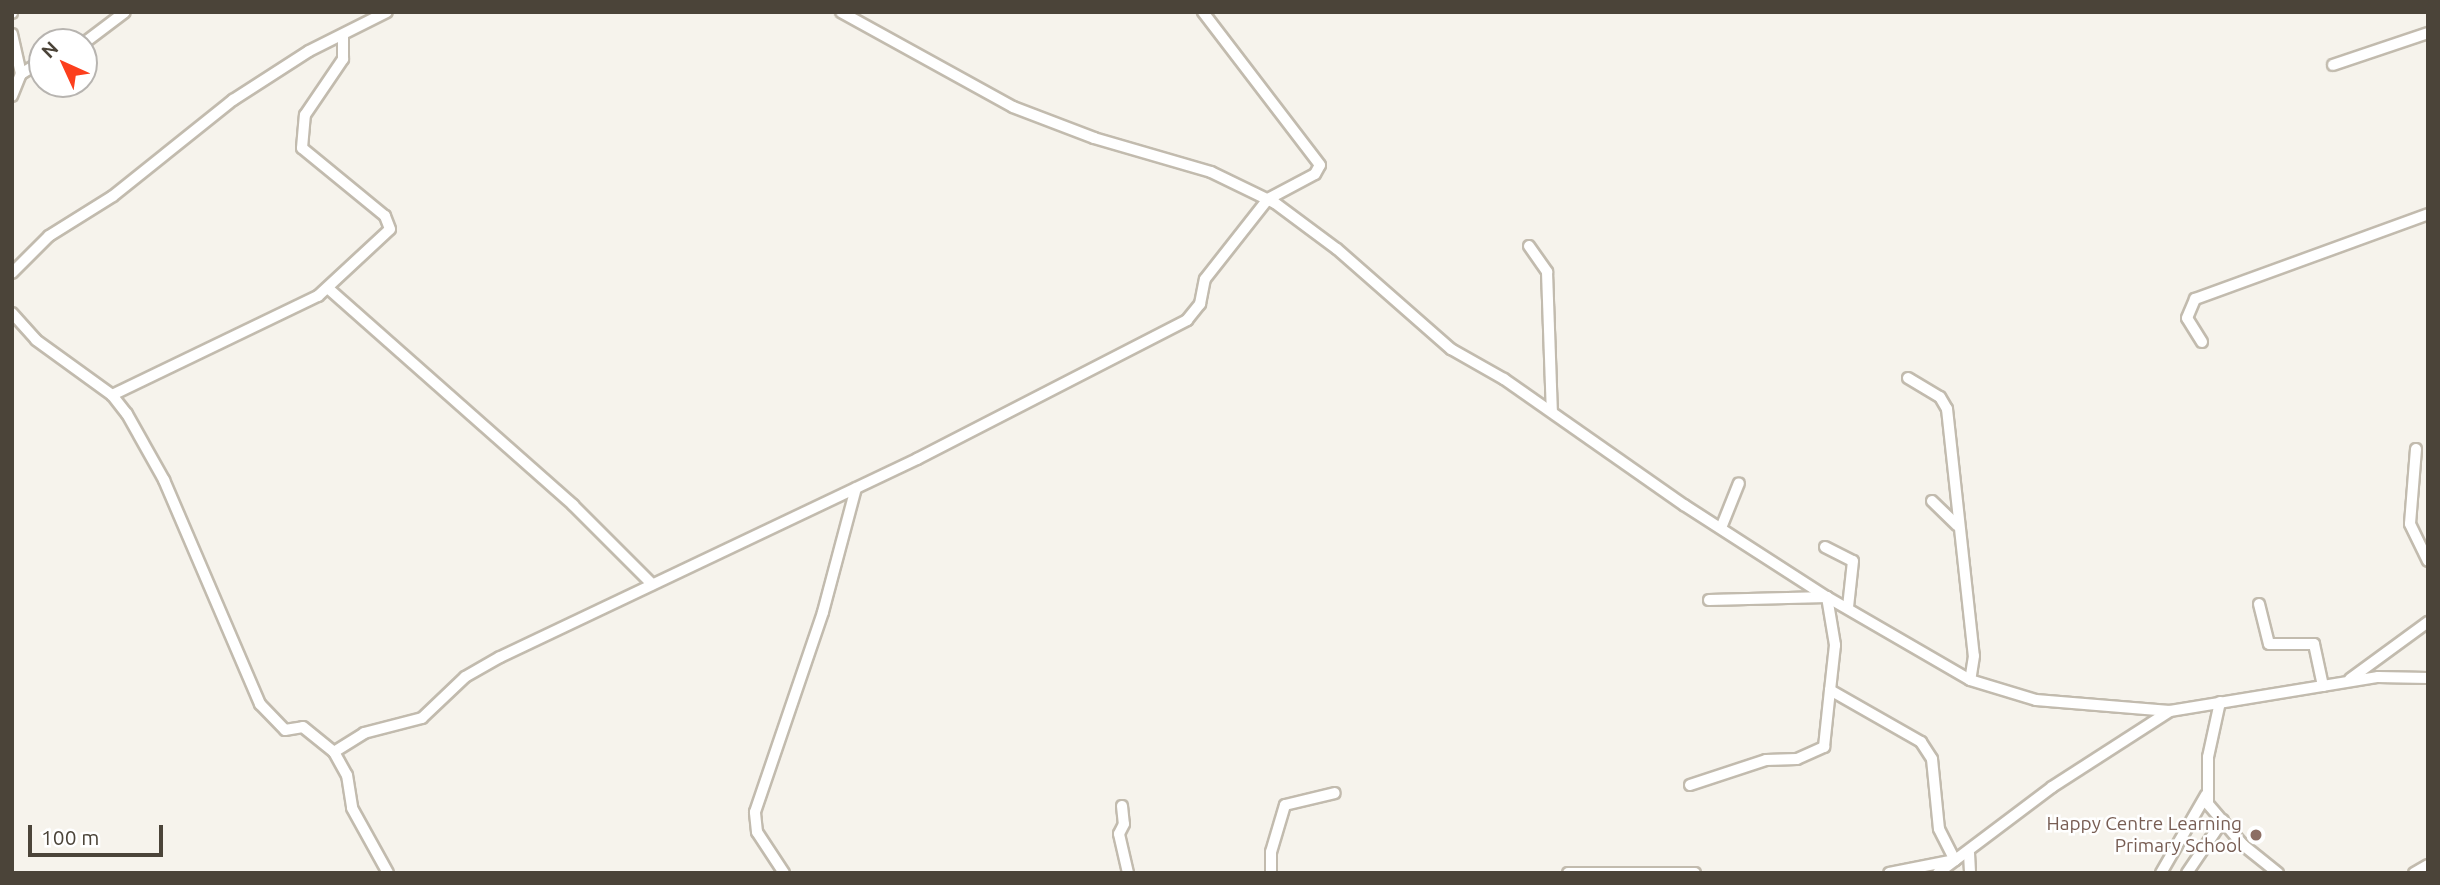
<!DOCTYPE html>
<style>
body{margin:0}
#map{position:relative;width:2440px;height:885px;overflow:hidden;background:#f6f3ec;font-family:Ubuntu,sans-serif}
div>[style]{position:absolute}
.roads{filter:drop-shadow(2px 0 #c2bbae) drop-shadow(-2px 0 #c2bbae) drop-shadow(0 2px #c2bbae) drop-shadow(0 -2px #c2bbae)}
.street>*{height:10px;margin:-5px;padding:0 5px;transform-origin:5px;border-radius:5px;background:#fff}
.dots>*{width:19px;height:19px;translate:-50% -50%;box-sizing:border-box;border:4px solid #fff;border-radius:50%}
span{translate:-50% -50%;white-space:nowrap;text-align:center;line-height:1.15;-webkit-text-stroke:5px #fff;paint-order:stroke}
.education-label{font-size:19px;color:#785e54}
.right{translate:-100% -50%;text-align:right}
.frame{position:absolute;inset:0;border:14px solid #4b4439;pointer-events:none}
.north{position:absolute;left:28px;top:28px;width:70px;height:70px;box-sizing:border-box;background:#fff;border:2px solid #b7b4b0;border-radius:50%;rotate:315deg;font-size:19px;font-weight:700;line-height:28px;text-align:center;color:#4b4439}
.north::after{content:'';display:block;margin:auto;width:24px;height:32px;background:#fc3f1d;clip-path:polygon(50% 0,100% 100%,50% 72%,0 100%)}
.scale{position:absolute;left:28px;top:825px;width:135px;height:32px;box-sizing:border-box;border:4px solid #4b4439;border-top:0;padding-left:9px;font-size:21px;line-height:24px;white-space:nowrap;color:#4b4439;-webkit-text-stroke:5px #fff;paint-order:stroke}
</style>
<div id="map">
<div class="roads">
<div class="street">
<i style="left:841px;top:12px;width:196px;rotate:28.9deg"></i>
<i style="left:1013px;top:107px;width:87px;rotate:20.9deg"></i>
<i style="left:1094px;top:138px;width:122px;rotate:16.2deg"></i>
<i style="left:1211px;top:172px;width:71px;rotate:25.8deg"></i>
<i style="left:1275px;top:203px;width:77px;rotate:36.6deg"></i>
<i style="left:1337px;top:249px;width:152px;rotate:41.3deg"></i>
<i style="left:1451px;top:349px;width:61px;rotate:29.5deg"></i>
<i style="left:1504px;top:379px;width:220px;rotate:35deg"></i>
<i style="left:1684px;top:505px;width:170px;rotate:32.8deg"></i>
<i style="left:1827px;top:597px;width:165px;rotate:30.1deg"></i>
<i style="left:1970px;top:680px;width:69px;rotate:16.9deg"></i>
<i style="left:2036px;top:700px;width:134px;rotate:4.7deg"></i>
<i style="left:12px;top:13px;width:1px;rotate:-90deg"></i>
<i style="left:12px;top:34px;width:41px;rotate:77.3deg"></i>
<i style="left:84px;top:43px;width:51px;rotate:-37.1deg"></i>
<i style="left:2333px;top:65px;width:100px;rotate:-18.6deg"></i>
<i style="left:12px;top:96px;width:24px;rotate:-68deg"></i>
<i style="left:21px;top:74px;width:25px;rotate:-32deg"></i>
<i style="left:1529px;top:246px;width:32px;rotate:55deg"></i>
<i style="left:1547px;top:272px;width:140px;rotate:88deg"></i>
<i style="left:12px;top:273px;width:52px;rotate:-45deg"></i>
<i style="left:49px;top:236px;width:75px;rotate:-32deg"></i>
<i style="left:113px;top:196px;width:154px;rotate:-38.7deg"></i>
<i style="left:233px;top:100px;width:90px;rotate:-32.8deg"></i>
<i style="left:309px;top:51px;width:87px;rotate:-26.6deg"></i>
<i style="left:329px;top:289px;width:326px;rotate:41.5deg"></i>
<i style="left:573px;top:505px;width:112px;rotate:45deg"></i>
<i style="left:12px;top:313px;width:36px;rotate:48deg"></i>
<i style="left:36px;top:340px;width:94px;rotate:35.9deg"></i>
<i style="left:112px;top:395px;width:24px;rotate:52deg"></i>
<i style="left:127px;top:414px;width:76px;rotate:60.7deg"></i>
<i style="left:164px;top:480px;width:244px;rotate:66.8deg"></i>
<i style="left:260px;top:704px;width:36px;rotate:46deg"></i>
<i style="left:285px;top:730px;width:18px;rotate:-9deg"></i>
<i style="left:303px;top:727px;width:40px;rotate:39deg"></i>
<i style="left:334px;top:752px;width:26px;rotate:61deg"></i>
<i style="left:347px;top:775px;width:33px;rotate:81deg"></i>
<i style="left:352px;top:808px;width:74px;rotate:61deg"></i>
<i style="left:2202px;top:342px;width:28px;rotate:-122deg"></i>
<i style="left:2187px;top:318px;width:21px;rotate:-67deg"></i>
<i style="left:2195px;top:299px;width:248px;rotate:-20deg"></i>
<i style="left:1908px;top:378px;width:37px;rotate:31deg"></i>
<i style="left:1940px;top:397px;width:14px;rotate:60deg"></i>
<i style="left:1947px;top:409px;width:248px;rotate:83.8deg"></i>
<i style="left:1974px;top:656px;width:24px;rotate:99deg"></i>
<i style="left:112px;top:395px;width:229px;rotate:-25.7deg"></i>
<i style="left:318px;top:296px;width:98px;rotate:-42.9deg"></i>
<i style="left:390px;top:229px;width:14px;rotate:-111deg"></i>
<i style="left:385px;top:216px;width:107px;rotate:-140.7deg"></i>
<i style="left:302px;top:148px;width:33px;rotate:-85deg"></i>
<i style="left:305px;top:115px;width:68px;rotate:-55.8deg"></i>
<i style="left:343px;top:59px;width:23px;rotate:-90deg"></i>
<i style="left:2416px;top:449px;width:75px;rotate:94.6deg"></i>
<i style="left:2410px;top:524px;width:41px;rotate:64.1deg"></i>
<i style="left:1932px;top:501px;width:35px;rotate:44deg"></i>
<i style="left:1721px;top:528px;width:48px;rotate:-68.2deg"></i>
<i style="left:1825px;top:547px;width:31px;rotate:27deg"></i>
<i style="left:1853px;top:561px;width:46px;rotate:96.2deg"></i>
<i style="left:1709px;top:600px;width:118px;rotate:-1.5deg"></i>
<i style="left:1827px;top:597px;width:49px;rotate:80.5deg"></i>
<i style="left:1835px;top:645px;width:45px;rotate:96.3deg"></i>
<i style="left:1830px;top:690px;width:105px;rotate:29.7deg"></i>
<i style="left:1921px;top:742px;width:20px;rotate:57deg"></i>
<i style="left:1932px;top:759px;width:70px;rotate:84.3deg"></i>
<i style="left:1939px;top:829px;width:35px;rotate:63deg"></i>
<i style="left:1955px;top:860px;width:67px;rotate:168.9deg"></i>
<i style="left:2259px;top:604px;width:41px;rotate:76deg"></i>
<i style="left:2269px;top:644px;width:45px"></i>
<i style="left:2314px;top:644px;width:43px;rotate:77.9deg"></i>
<i style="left:2350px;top:679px;width:97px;rotate:-36.2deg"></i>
<i style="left:2220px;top:702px;width:56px;rotate:102.3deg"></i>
<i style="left:2208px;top:757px;width:47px;rotate:90deg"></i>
<i style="left:2208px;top:804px;width:54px;rotate:49.5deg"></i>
<i style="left:2243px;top:845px;width:45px;rotate:38.7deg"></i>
<i style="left:334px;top:752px;width:36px;rotate:-32deg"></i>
<i style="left:364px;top:733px;width:60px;rotate:-14.5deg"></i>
<i style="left:422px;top:718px;width:59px;rotate:-43.6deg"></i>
<i style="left:465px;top:677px;width:40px;rotate:-29.7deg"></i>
<i style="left:500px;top:657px;width:462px;rotate:-25.4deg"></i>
<i style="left:917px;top:459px;width:304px;rotate:-27.2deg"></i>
<i style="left:1187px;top:320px;width:21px;rotate:-51deg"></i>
<i style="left:1200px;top:304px;width:25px;rotate:-79deg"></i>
<i style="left:1205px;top:279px;width:102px;rotate:-51.8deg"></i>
<i style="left:1268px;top:199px;width:53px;rotate:-28deg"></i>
<i style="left:1315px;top:174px;width:10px;rotate:-61deg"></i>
<i style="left:1320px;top:165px;width:193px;rotate:-127.4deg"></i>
<i style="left:1690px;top:785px;width:80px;rotate:-18.2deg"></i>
<i style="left:1766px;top:760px;width:31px;rotate:-2deg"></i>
<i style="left:1797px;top:759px;width:30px;rotate:-24deg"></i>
<i style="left:1824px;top:747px;width:57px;rotate:-84deg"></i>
<i style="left:1122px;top:806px;width:18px;rotate:84deg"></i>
<i style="left:1124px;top:824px;width:11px;rotate:117deg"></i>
<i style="left:1119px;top:834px;width:40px;rotate:77deg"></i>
<i style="left:1969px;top:853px;width:20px;rotate:87deg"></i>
<i style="left:784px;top:873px;width:49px;rotate:-123.4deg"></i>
<i style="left:757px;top:832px;width:20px;rotate:-96deg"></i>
<i style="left:755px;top:812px;width:211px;rotate:-71.2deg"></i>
<i style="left:823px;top:612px;width:128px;rotate:-75.1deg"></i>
<i style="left:1271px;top:873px;width:21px;rotate:-90deg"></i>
<i style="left:1271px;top:852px;width:49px;rotate:-73.4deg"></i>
<i style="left:1285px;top:805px;width:51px;rotate:-13.5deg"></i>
<i style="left:1568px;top:873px;width:127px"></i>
<i style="left:1938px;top:873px;width:143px;rotate:-37deg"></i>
<i style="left:2052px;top:787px;width:140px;rotate:-32.8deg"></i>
<i style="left:2170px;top:711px;width:211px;rotate:-9.3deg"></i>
<i style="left:2378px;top:677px;width:50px;rotate:1.1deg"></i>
<i style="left:2161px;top:873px;width:90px;rotate:-60deg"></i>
<i style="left:2187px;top:873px;width:64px;rotate:-55.8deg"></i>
<i style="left:2414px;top:873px;width:16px;rotate:-30deg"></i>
</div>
</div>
<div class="dots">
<i style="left:2256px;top:835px;background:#8d6e63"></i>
</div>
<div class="education-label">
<span class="right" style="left:2242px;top:835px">Happy Centre Learning<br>Primary School</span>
</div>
<div class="frame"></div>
<div class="north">N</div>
<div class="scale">100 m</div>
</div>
